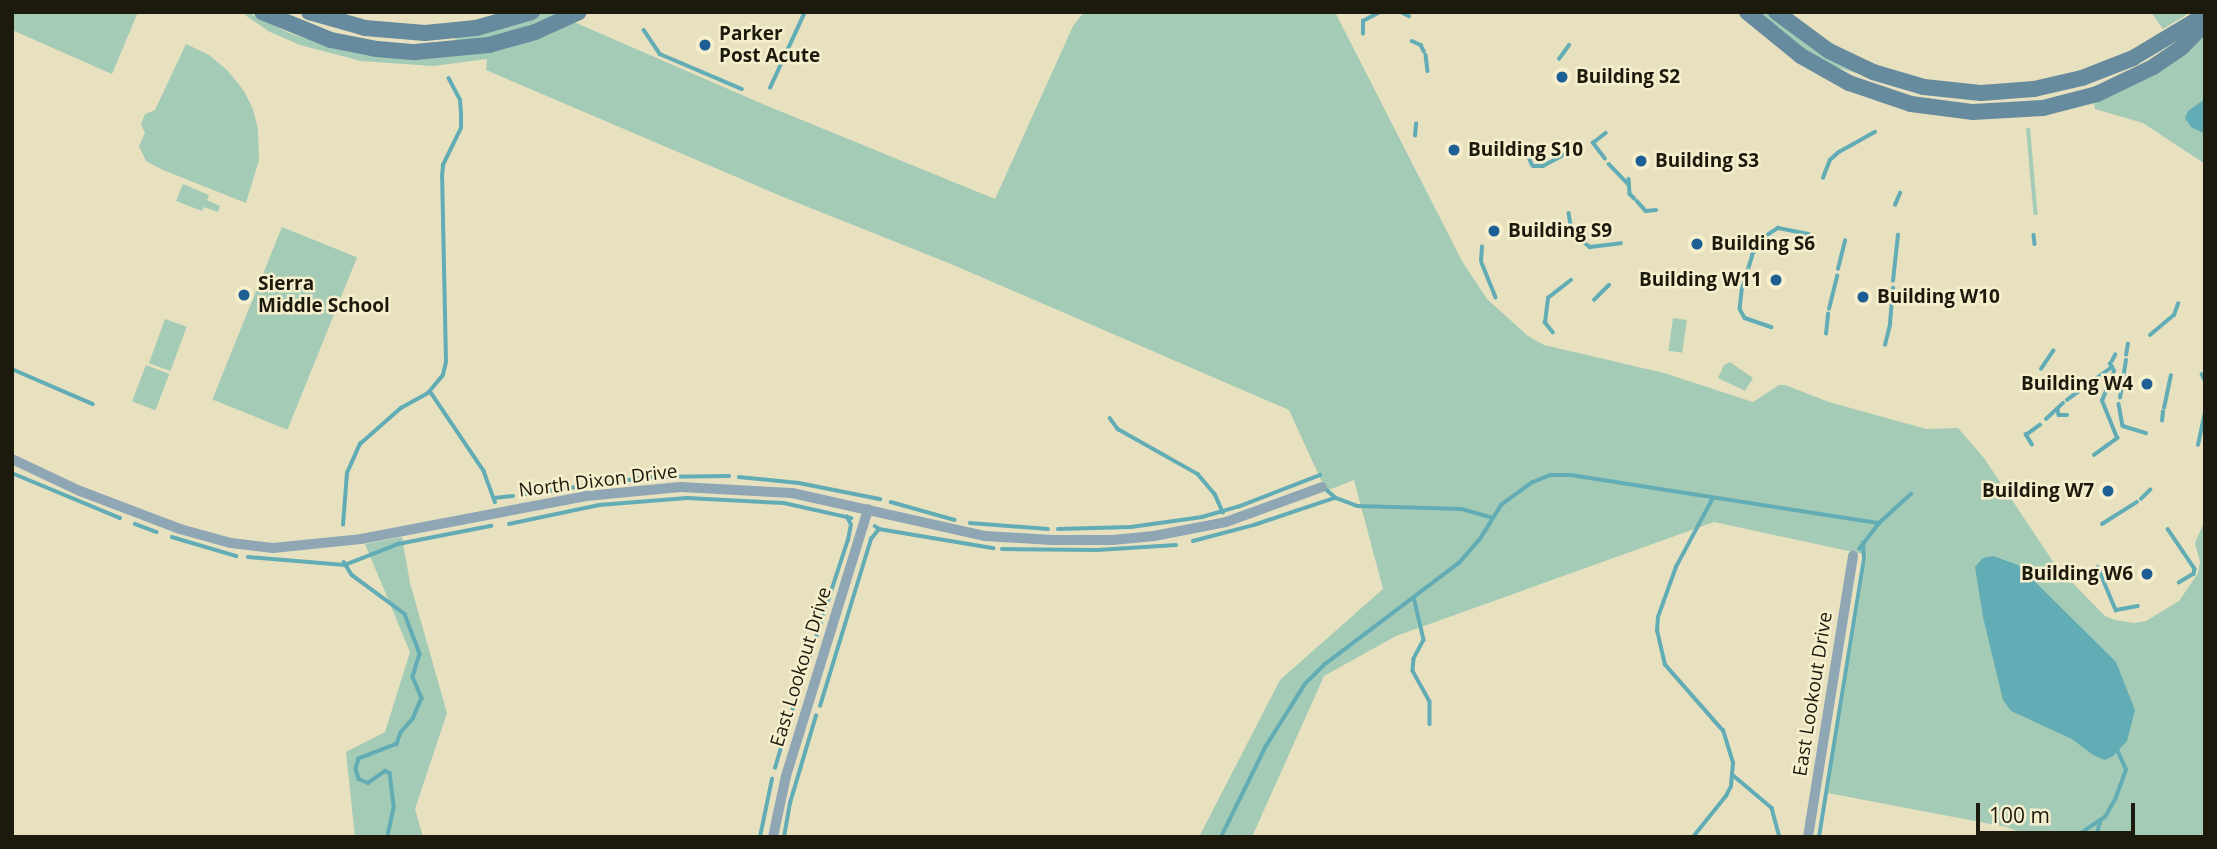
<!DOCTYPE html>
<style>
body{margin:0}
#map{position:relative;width:2217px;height:849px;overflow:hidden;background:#e8e1c0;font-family:"Open Sans",sans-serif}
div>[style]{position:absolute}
.green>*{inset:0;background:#a4cbb5;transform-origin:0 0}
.water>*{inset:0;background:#62acb5}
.stream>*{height:3.5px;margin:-1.75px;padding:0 1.75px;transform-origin:1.75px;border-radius:1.75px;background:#62acb5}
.street>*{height:10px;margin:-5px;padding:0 5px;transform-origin:5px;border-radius:5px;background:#8fa7b4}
.secondary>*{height:16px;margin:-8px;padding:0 8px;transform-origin:8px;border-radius:8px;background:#668b9e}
.dots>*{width:19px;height:19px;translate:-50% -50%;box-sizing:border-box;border:4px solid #f5efcd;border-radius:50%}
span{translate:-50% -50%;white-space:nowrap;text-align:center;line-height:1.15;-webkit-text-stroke:5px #f5efcd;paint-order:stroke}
.poi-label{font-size:19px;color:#1c1a0d;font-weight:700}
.left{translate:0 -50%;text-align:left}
.right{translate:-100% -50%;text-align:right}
.street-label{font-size:19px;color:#1c1a0d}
.frame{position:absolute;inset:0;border:14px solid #1c1a0d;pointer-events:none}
.scale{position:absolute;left:1976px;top:803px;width:159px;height:32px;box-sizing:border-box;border:4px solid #1c1a0d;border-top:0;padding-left:9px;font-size:21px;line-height:24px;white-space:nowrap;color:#1c1a0d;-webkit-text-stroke:5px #f5efcd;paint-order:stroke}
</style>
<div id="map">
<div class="green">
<i style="clip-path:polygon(12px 12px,138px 12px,112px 74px,12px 30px)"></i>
<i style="clip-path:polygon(547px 12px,564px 12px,504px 35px,456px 43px,455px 37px)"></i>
<i style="clip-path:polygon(1084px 12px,1335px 12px,1462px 261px,1487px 299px,1528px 336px,1544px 345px,1664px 373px,1753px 402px,1779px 385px,1785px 385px,1829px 402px,1926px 429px,1958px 428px,1984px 458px,2056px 566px,2105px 616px,2115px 620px,2134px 623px,2146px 621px,2179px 601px,2198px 573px,2200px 562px,2195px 543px,2205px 520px,2205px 837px,2034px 837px,2006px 827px,1828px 793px,1867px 555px,1714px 522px,1396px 636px,1324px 676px,1252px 837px,1199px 837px,1280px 680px,1383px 589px,1354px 480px,1326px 491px,1289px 410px,951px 264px,788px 199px,486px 70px,487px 59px,433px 66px,361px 61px,300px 45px,270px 32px,245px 15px,249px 13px,289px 33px,335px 48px,418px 59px,489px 52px,574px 22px,758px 102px,995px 199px,1073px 26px)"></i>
<i style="clip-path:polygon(1757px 12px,1766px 12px,1820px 53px,2003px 100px,1930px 95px,1832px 66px,1819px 60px)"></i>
<i style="clip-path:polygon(2151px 12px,2185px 12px,2186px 15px,2163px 29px)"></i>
<i style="clip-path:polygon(2205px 36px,2205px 164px,2143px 123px,2095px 109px,2094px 102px,2190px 48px)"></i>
<i style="clip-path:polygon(186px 44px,209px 55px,227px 70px,244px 91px,253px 109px,258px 129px,259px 160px,246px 203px,163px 170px,146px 161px,139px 146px,145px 133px,141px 124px,145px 114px,155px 110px)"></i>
<i style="left:2030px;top:128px;width:87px;height:4px;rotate:85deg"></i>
<i style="clip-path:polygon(183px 184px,209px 195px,207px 200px,220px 206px,218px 212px,204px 207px,202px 211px,176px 201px)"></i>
<i style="left:282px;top:227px;width:81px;height:186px;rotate:22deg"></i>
<i style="left:1673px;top:318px;width:14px;height:33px;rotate:8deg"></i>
<i style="left:165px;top:319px;width:23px;height:47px;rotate:20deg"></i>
<i style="clip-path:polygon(1730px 362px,1753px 378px,1745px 391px,1718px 378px,1724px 365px)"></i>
<i style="left:146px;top:365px;width:25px;height:39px;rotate:21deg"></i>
<i style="clip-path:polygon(402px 537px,410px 583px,447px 713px,415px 809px,423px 837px,355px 837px,346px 752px,385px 732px,410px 652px,365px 544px)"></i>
</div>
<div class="water">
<i style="clip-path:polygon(2205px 99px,2205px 134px,2191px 127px,2185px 118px,2188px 111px)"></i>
<i style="clip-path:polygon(1993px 556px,2018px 565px,2116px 662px,2135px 710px,2127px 741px,2113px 756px,2105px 760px,2093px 755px,2072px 739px,2011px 711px,2003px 700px,1983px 617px,1975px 567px,1983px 558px)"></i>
</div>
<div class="stream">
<i style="left:1401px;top:12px;width:9px;rotate:27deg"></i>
<i style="left:644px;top:30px;width:29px;rotate:56deg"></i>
<i style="left:660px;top:54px;width:89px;rotate:23.1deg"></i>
<i style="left:1363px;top:34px;width:13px;rotate:-90deg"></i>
<i style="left:1363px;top:21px;width:19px;rotate:-28deg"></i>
<i style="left:1412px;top:41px;width:10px;rotate:24deg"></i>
<i style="left:1421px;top:45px;width:7px;rotate:63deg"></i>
<i style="left:1426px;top:55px;width:16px;rotate:83deg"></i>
<i style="left:1559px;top:59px;width:17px;rotate:-54deg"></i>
<i style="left:770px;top:88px;width:84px;rotate:-65.3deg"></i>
<i style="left:1415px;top:136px;width:12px;rotate:-85deg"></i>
<i style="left:1529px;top:157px;width:8px;rotate:67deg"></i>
<i style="left:1605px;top:159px;width:20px;rotate:-127deg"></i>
<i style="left:1593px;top:143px;width:16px;rotate:-38deg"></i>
<i style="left:1609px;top:164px;width:29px;rotate:46deg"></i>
<i style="left:1533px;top:166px;width:10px"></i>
<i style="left:1543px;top:166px;width:36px;rotate:-28deg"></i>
<i style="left:1575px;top:149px;width:3px;rotate:-108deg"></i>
<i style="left:1823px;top:178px;width:19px;rotate:-69deg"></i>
<i style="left:1830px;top:160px;width:12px;rotate:-42deg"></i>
<i style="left:1839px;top:152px;width:41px;rotate:-29.1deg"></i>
<i style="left:1629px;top:179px;width:15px;rotate:86deg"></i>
<i style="left:1630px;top:194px;width:6px;rotate:45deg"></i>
<i style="left:1637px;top:201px;width:13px;rotate:48deg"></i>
<i style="left:1646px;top:211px;width:10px;rotate:-6deg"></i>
<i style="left:1895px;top:205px;width:13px;rotate:-67deg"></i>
<i style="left:1569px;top:213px;width:18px;rotate:81deg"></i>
<i style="left:1574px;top:234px;width:21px;rotate:39deg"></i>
<i style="left:1590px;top:247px;width:31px;rotate:-7deg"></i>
<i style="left:2034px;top:235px;width:9px;rotate:84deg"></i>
<i style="left:1752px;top:255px;width:20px;rotate:-57deg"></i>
<i style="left:1763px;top:238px;width:18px;rotate:-34deg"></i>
<i style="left:1778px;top:228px;width:31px;rotate:11deg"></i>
<i style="left:1808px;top:234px;width:11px;rotate:63deg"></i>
<i style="left:1481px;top:261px;width:14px;rotate:-86deg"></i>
<i style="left:1482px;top:263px;width:37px;rotate:68deg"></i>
<i style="left:1838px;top:269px;width:29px;rotate:-76deg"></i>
<i style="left:1893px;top:281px;width:46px;rotate:-83.8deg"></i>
<i style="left:1742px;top:289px;width:34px;rotate:-73deg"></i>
<i style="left:1742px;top:291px;width:18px;rotate:96deg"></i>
<i style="left:1740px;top:309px;width:10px;rotate:61deg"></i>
<i style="left:1745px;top:318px;width:28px;rotate:19deg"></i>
<i style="left:1594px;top:300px;width:21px;rotate:-45deg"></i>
<i style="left:1829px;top:309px;width:34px;rotate:-76deg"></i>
<i style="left:1890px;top:323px;width:35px;rotate:-85deg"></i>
<i style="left:1553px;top:333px;width:13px;rotate:-129deg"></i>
<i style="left:1545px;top:323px;width:25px;rotate:-83deg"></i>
<i style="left:1548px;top:298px;width:29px;rotate:-38deg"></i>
<i style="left:1826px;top:334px;width:20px;rotate:-84deg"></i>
<i style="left:2150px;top:335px;width:31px;rotate:-40deg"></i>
<i style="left:2174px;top:315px;width:12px;rotate:-70deg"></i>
<i style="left:1885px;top:345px;width:21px;rotate:-76deg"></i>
<i style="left:2126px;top:355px;width:11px;rotate:-80deg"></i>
<i style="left:2112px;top:361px;width:7px;rotate:-63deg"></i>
<i style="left:12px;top:369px;width:88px;rotate:23.4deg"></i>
<i style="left:2041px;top:369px;width:22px;rotate:-56deg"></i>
<i style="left:2202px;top:374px;width:7px;rotate:63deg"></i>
<i style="left:430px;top:391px;width:97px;rotate:56deg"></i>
<i style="left:484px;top:471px;width:33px;rotate:70deg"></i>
<i style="left:2120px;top:398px;width:38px;rotate:-81deg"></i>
<i style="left:2067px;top:400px;width:56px;rotate:-36.3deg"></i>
<i style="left:2119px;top:404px;width:22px;rotate:80deg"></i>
<i style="left:2123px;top:426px;width:24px;rotate:17deg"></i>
<i style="left:2164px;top:408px;width:33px;rotate:-78deg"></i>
<i style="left:2058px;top:409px;width:6px;rotate:81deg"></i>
<i style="left:2059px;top:415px;width:8px"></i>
<i style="left:1110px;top:418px;width:14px;rotate:54deg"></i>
<i style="left:1118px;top:429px;width:92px;rotate:29.4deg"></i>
<i style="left:1198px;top:474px;width:26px;rotate:50deg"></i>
<i style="left:1215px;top:494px;width:20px;rotate:66deg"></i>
<i style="left:2046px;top:419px;width:23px;rotate:-43deg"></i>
<i style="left:2162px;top:421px;width:9px;rotate:-84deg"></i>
<i style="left:2032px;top:445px;width:12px;rotate:-121deg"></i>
<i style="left:2026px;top:435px;width:17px;rotate:-36deg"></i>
<i style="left:2198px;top:445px;width:34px;rotate:-78deg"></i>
<i style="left:2094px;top:455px;width:29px;rotate:-36deg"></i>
<i style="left:2117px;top:438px;width:40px;rotate:-112deg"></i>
<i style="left:2102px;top:401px;width:32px;rotate:-68deg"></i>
<i style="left:2114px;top:371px;width:8px;rotate:-120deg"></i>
<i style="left:12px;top:473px;width:117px;rotate:22.6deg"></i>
<i style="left:739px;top:477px;width:60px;rotate:5.7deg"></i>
<i style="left:799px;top:483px;width:83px;rotate:11.2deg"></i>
<i style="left:1327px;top:490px;width:12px;rotate:42deg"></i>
<i style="left:1336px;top:498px;width:23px;rotate:20deg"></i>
<i style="left:1358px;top:506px;width:104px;rotate:1.7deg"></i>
<i style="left:1462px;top:509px;width:32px;rotate:16deg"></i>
<i style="left:525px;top:494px;width:126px;rotate:-7.7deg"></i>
<i style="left:650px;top:477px;width:79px;rotate:-0.7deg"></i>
<i style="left:494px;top:498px;width:19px;rotate:-6deg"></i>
<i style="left:2141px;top:499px;width:13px;rotate:-45deg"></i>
<i style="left:891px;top:502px;width:66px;rotate:15.7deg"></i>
<i style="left:970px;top:523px;width:78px;rotate:4.4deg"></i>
<i style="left:135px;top:524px;width:23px;rotate:20deg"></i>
<i style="left:509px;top:524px;width:92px;rotate:-11.9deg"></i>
<i style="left:599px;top:505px;width:88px;rotate:-4.5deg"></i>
<i style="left:687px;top:498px;width:97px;rotate:3deg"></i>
<i style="left:784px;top:503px;width:69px;rotate:12.6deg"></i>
<i style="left:2102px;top:524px;width:41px;rotate:-32.2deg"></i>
<i style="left:343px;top:525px;width:52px;rotate:-85.6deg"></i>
<i style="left:347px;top:473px;width:32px;rotate:-66deg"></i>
<i style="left:360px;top:444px;width:55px;rotate:-41.3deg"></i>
<i style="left:401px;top:408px;width:31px;rotate:-29deg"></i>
<i style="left:428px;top:393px;width:23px;rotate:-50deg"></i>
<i style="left:443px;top:375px;width:13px;rotate:-77deg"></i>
<i style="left:446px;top:362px;width:185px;rotate:-91.2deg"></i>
<i style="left:442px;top:177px;width:12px;rotate:-85deg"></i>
<i style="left:443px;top:165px;width:41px;rotate:-64.1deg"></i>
<i style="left:461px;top:128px;width:14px;rotate:-90deg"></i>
<i style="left:461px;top:114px;width:14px;rotate:-94deg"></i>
<i style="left:460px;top:100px;width:24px;rotate:-118deg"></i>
<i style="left:875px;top:526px;width:5px;rotate:37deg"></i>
<i style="left:879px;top:529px;width:116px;rotate:9.5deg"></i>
<i style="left:1058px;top:529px;width:73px;rotate:-1.6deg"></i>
<i style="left:1131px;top:527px;width:72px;rotate:-8deg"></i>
<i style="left:1202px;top:517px;width:37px;rotate:-16deg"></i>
<i style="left:1238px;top:507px;width:88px;rotate:-21.3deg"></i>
<i style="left:2168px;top:529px;width:48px;rotate:56deg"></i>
<i style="left:2195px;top:569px;width:5px;rotate:101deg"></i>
<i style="left:2194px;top:574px;width:17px;rotate:149deg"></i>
<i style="left:172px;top:537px;width:67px;rotate:16.5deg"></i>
<i style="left:1193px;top:541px;width:63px;rotate:-14.7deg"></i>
<i style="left:1254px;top:525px;width:84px;rotate:-18.6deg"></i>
<i style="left:1002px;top:549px;width:95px;rotate:0.6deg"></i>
<i style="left:1097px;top:550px;width:79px;rotate:-3.6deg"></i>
<i style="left:1859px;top:549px;width:33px;rotate:-52deg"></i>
<i style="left:1879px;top:523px;width:43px;rotate:-42.2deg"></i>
<i style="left:248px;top:557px;width:97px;rotate:4.7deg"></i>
<i style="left:345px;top:565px;width:57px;rotate:-21.6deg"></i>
<i style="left:398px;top:544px;width:95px;rotate:-11deg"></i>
<i style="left:344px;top:562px;width:15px;rotate:58deg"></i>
<i style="left:352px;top:575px;width:66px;rotate:36.3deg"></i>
<i style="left:405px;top:614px;width:43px;rotate:69.4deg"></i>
<i style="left:420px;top:654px;width:24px;rotate:107deg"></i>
<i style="left:413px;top:677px;width:23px;rotate:67deg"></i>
<i style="left:422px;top:698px;width:23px;rotate:113deg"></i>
<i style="left:413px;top:719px;width:18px;rotate:131deg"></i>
<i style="left:401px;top:733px;width:12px;rotate:110deg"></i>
<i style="left:397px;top:744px;width:41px;rotate:158.5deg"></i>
<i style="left:359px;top:759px;width:10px;rotate:107deg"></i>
<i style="left:356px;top:769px;width:10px;rotate:73deg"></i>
<i style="left:359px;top:779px;width:10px;rotate:24deg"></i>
<i style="left:368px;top:783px;width:21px;rotate:-35deg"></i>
<i style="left:385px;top:771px;width:5px;rotate:22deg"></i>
<i style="left:390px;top:773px;width:35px;rotate:83deg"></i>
<i style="left:394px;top:808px;width:30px;rotate:102deg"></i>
<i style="left:2098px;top:567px;width:47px;rotate:67.3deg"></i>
<i style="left:2116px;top:610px;width:22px;rotate:-10deg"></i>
<i style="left:1414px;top:597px;width:44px;rotate:76.9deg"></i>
<i style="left:1424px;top:640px;width:21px;rotate:118deg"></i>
<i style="left:1414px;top:659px;width:12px;rotate:95deg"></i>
<i style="left:1413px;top:671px;width:35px;rotate:61deg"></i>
<i style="left:1430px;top:702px;width:22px;rotate:90deg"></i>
<i style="left:820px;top:706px;width:175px;rotate:-73deg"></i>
<i style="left:871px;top:539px;width:13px;rotate:-51deg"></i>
<i style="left:791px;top:714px;width:183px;rotate:-71.9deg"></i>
<i style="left:848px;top:540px;width:15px;rotate:-79deg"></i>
<i style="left:851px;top:525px;width:9px;rotate:-117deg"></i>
<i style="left:775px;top:768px;width:46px;rotate:-73.5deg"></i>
<i style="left:1733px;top:775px;width:51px;rotate:40.2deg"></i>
<i style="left:1772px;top:808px;width:30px;rotate:75deg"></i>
<i style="left:760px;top:837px;width:59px;rotate:-78.3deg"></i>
<i style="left:784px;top:837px;width:35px;rotate:-80deg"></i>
<i style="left:790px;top:803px;width:91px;rotate:-73.4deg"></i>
<i style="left:1221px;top:837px;width:102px;rotate:-63.7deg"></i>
<i style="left:1266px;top:746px;width:73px;rotate:-57.8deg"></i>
<i style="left:1305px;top:684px;width:27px;rotate:-45deg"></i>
<i style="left:1324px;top:665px;width:169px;rotate:-37.1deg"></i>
<i style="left:1459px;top:563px;width:32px;rotate:-49deg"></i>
<i style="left:1480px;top:539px;width:40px;rotate:-58deg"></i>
<i style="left:1501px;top:505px;width:39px;rotate:-36deg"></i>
<i style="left:1533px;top:482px;width:18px;rotate:-22deg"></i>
<i style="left:1550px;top:475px;width:21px"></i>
<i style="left:1571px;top:475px;width:312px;rotate:8.9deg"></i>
<i style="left:1693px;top:837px;width:53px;rotate:-51.2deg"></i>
<i style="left:1726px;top:796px;width:11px;rotate:-63deg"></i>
<i style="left:1731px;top:786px;width:23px;rotate:-85deg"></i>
<i style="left:1733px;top:763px;width:34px;rotate:-107deg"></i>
<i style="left:1723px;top:731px;width:88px;rotate:-131.3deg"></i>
<i style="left:1665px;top:665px;width:35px;rotate:-103deg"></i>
<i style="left:1657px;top:631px;width:14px;rotate:-86deg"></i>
<i style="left:1658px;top:617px;width:53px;rotate:-70.2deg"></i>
<i style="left:1676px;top:567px;width:78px;rotate:-61.8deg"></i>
<i style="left:1819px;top:837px;width:283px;rotate:-80.8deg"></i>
<i style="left:1864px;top:558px;width:15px;rotate:-94deg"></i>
<i style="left:2075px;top:837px;width:36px;rotate:-34deg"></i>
<i style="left:2105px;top:817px;width:20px;rotate:-60deg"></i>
<i style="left:2115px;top:800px;width:32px;rotate:-70deg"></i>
<i style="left:2126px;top:770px;width:22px;rotate:-114deg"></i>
<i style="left:2096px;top:837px;width:16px;rotate:-75deg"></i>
</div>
<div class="street">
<i style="left:12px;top:459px;width:75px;rotate:25.2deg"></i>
<i style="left:80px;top:491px;width:107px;rotate:20.8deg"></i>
<i style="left:180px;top:529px;width:53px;rotate:15.4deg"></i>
<i style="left:231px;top:543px;width:42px;rotate:6.8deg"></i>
<i style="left:273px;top:548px;width:88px;rotate:-5.8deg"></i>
<i style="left:361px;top:539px;width:229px;rotate:-10.8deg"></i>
<i style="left:586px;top:496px;width:95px;rotate:-5.4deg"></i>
<i style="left:681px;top:487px;width:111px;rotate:3.1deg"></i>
<i style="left:792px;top:493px;width:198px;rotate:12.6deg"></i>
<i style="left:985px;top:536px;width:67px;rotate:3.4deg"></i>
<i style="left:1052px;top:540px;width:61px"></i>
<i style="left:1113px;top:540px;width:41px;rotate:-5.6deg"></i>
<i style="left:1154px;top:536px;width:73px;rotate:-11deg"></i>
<i style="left:1226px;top:522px;width:102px;rotate:-20deg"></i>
<i style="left:773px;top:837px;width:62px;rotate:-78deg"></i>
<i style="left:786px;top:776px;width:279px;rotate:-72.9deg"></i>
<i style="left:1808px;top:837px;width:285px;rotate:-80.9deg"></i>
</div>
<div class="secondary">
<i style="left:262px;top:12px;width:74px;rotate:22.1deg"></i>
<i style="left:331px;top:40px;width:47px;rotate:11.1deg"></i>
<i style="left:377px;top:49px;width:38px;rotate:5deg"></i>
<i style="left:415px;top:52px;width:74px;rotate:-5.4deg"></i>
<i style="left:489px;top:45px;width:48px;rotate:-15.8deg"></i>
<i style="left:535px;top:32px;width:48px;rotate:-24.4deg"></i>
<i style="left:309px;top:12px;width:58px;rotate:15.9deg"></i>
<i style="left:365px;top:28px;width:60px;rotate:4.8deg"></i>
<i style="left:425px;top:33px;width:51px;rotate:-5.6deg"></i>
<i style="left:476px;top:28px;width:58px;rotate:-15.9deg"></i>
<i style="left:1747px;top:12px;width:70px;rotate:39.2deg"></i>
<i style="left:1801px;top:56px;width:55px;rotate:29.4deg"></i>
<i style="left:1849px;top:83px;width:65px;rotate:18.7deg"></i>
<i style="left:1911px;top:104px;width:63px;rotate:7.4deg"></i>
<i style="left:1973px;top:112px;width:70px;rotate:-3.3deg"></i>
<i style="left:2043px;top:108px;width:56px;rotate:-14.5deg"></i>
<i style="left:2097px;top:94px;width:62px;rotate:-25.7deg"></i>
<i style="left:2153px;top:67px;width:34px;rotate:-34deg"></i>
<i style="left:2181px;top:48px;width:34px;rotate:-45deg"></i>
<i style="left:1776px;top:12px;width:66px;rotate:36.3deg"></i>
<i style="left:1829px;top:51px;width:49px;rotate:25.5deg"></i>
<i style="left:1873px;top:72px;width:53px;rotate:16.4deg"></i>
<i style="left:1924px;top:87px;width:57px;rotate:6deg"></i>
<i style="left:1981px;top:93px;width:53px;rotate:-4.3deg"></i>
<i style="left:2034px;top:89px;width:49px;rotate:-12.9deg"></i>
<i style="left:2082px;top:78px;width:55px;rotate:-21.4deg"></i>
<i style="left:2133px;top:58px;width:84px;rotate:-30.8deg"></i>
</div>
<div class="dots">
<i style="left:705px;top:45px;background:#1d5f94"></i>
<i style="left:1562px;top:77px;background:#1d5f94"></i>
<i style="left:1454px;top:150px;background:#1d5f94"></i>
<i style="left:1641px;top:161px;background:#1d5f94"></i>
<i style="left:1494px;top:231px;background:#1d5f94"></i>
<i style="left:1697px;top:244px;background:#1d5f94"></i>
<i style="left:1776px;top:280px;background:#1d5f94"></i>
<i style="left:244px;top:295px;background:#1d5f94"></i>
<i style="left:1863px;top:297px;background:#1d5f94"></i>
<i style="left:2147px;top:384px;background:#1d5f94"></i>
<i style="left:2108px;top:491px;background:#1d5f94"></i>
<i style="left:2147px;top:574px;background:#1d5f94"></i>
</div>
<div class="poi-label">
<span class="left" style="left:719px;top:45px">Parker<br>Post Acute</span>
<span class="left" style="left:1576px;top:77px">Building S2</span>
<span class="left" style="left:1468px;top:150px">Building S10</span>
<span class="left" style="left:1655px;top:161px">Building S3</span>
<span class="left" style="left:1508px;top:231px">Building S9</span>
<span class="left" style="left:1711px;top:244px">Building S6</span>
<span class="right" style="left:1762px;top:280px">Building W11</span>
<span class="left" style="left:258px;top:295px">Sierra<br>Middle School</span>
<span class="left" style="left:1877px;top:297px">Building W10</span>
<span class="right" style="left:2133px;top:384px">Building W4</span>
<span class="right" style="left:2094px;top:491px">Building W7</span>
<span class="right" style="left:2133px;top:574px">Building W6</span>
</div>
<div class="street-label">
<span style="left:598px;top:481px;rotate:-7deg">North Dixon Drive</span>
<span style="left:801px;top:667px;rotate:-73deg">East Lookout Drive</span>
<span style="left:1813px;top:694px;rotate:-81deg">East Lookout Drive</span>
</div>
<div class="frame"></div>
<div class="scale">100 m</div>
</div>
